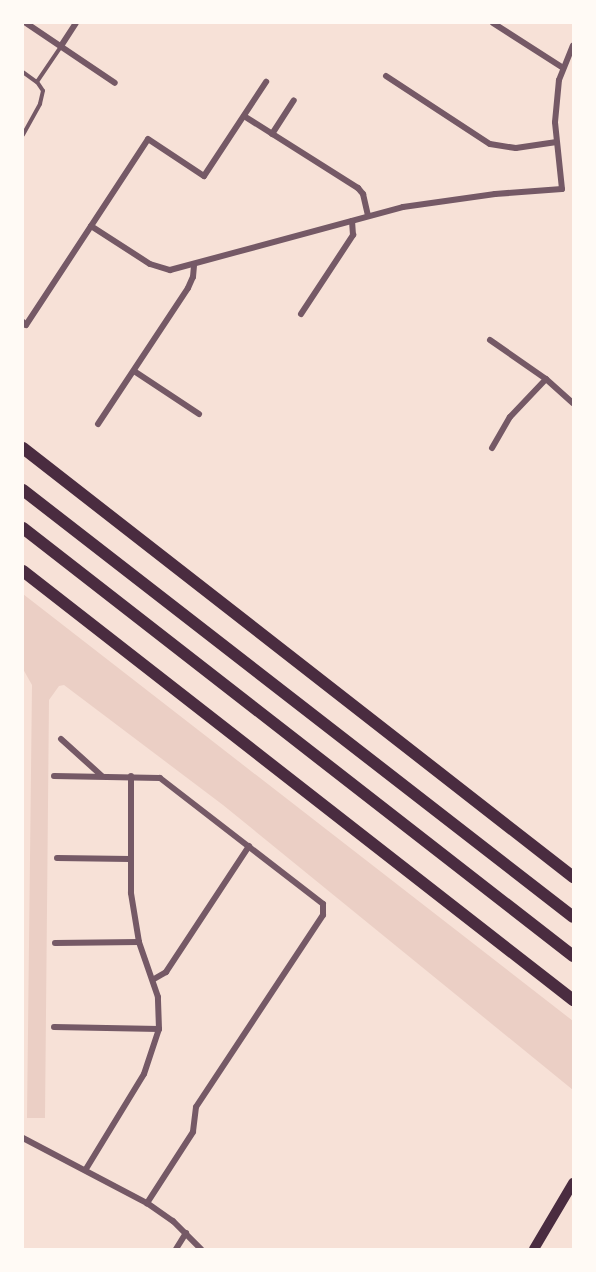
<!DOCTYPE html>
<style>
body{margin:0}
#map{position:relative;width:596px;height:1272px;overflow:hidden;background:#f7e1d7;font-family:Mulish,sans-serif}
div>[style]{position:absolute}
.green>*{inset:0;background:#ebcfc5}
.service>*{height:3.5px;margin:-1.75px;padding:0 1.75px;transform-origin:1.75px;border-radius:1.75px;background:#755966}
.minor>*{height:6px;margin:-3px;padding:0 3px;transform-origin:3px;border-radius:3px;background:#755966}
.secondary>*{height:10px;margin:-5px;padding:0 5px;transform-origin:5px;border-radius:5px;background:#4a2c40}
.motorway>*{height:12px;margin:-6px;padding:0 6px;transform-origin:6px;border-radius:6px;background:#4a2c40}
span{translate:-50% -50%;white-space:nowrap;text-align:center;line-height:1.15;-webkit-text-stroke:5px #fffaf5;paint-order:stroke}
.frame{position:absolute;inset:0;border:24px solid #fffaf5;pointer-events:none}
</style>
<div id="map">
<div class="green">
<i style="clip-path:polygon(23px 594px,573px 1021px,573px 1090px,223px 805px,64px 685px,59px 686px,49px 700px,45px 1118px,27px 1118px,32px 685px,23px 669px)"></i>
</div>
<div class="service">
<i style="left:23px;top:72px;width:17px;rotate:36deg"></i>
<i style="left:23px;top:135px;width:35px;rotate:-61deg"></i>
<i style="left:40px;top:104px;width:13px;rotate:-77deg"></i>
<i style="left:43px;top:91px;width:11px;rotate:-124deg"></i>
<i style="left:37px;top:82px;width:41px;rotate:-55.9deg"></i>
</div>
<div class="minor">
<i style="left:26px;top:23px;width:107px;rotate:34deg"></i>
<i style="left:493px;top:23px;width:83px;rotate:32.7deg"></i>
<i style="left:61px;top:46px;width:27px;rotate:-57deg"></i>
<i style="left:386px;top:76px;width:124px;rotate:33.2deg"></i>
<i style="left:490px;top:144px;width:26px;rotate:9deg"></i>
<i style="left:516px;top:148px;width:41px;rotate:-8.3deg"></i>
<i style="left:244px;top:116px;width:135px;rotate:32.3deg"></i>
<i style="left:358px;top:188px;width:8px;rotate:50deg"></i>
<i style="left:363px;top:194px;width:22px;rotate:77deg"></i>
<i style="left:272px;top:134px;width:40px;rotate:-57.1deg"></i>
<i style="left:91px;top:226px;width:70px;rotate:32.8deg"></i>
<i style="left:150px;top:264px;width:21px;rotate:17deg"></i>
<i style="left:170px;top:270px;width:241px;rotate:-15.1deg"></i>
<i style="left:403px;top:207px;width:93px;rotate:-8deg"></i>
<i style="left:495px;top:194px;width:67px;rotate:-4.3deg"></i>
<i style="left:562px;top:189px;width:67px;rotate:-96deg"></i>
<i style="left:555px;top:122px;width:42px;rotate:-84.6deg"></i>
<i style="left:559px;top:80px;width:37px;rotate:-68deg"></i>
<i style="left:301px;top:314px;width:95px;rotate:-56.6deg"></i>
<i style="left:353px;top:235px;width:14px;rotate:-94deg"></i>
<i style="left:23px;top:322px;width:4px;rotate:45deg"></i>
<i style="left:26px;top:325px;width:222px;rotate:-56.7deg"></i>
<i style="left:148px;top:139px;width:67px;rotate:33.5deg"></i>
<i style="left:204px;top:176px;width:113px;rotate:-56.6deg"></i>
<i style="left:490px;top:340px;width:68px;rotate:34.9deg"></i>
<i style="left:546px;top:379px;width:36px;rotate:42deg"></i>
<i style="left:134px;top:371px;width:78px;rotate:33.5deg"></i>
<i style="left:98px;top:424px;width:163px;rotate:-56.5deg"></i>
<i style="left:188px;top:288px;width:12px;rotate:-66deg"></i>
<i style="left:193px;top:277px;width:12px;rotate:-85deg"></i>
<i style="left:492px;top:448px;width:36px;rotate:-60deg"></i>
<i style="left:510px;top:417px;width:52px;rotate:-46.5deg"></i>
<i style="left:61px;top:739px;width:55px;rotate:42.1deg"></i>
<i style="left:54px;top:776px;width:106px;rotate:1.1deg"></i>
<i style="left:160px;top:778px;width:206px;rotate:37.7deg"></i>
<i style="left:323px;top:904px;width:11px;rotate:90deg"></i>
<i style="left:323px;top:915px;width:230px;rotate:123.5deg"></i>
<i style="left:196px;top:1107px;width:25px;rotate:97deg"></i>
<i style="left:193px;top:1132px;width:85px;rotate:122.9deg"></i>
<i style="left:57px;top:858px;width:73px;rotate:0.8deg"></i>
<i style="left:55px;top:943px;width:84px;rotate:-0.7deg"></i>
<i style="left:154px;top:979px;width:14px;rotate:-30deg"></i>
<i style="left:166px;top:972px;width:151px;rotate:-56.6deg"></i>
<i style="left:54px;top:1027px;width:105px;rotate:1.1deg"></i>
<i style="left:23px;top:1138px;width:140px;rotate:27.7deg"></i>
<i style="left:147px;top:1203px;width:32px;rotate:35deg"></i>
<i style="left:173px;top:1221px;width:40px;rotate:45deg"></i>
<i style="left:86px;top:1169px;width:111px;rotate:-58.6deg"></i>
<i style="left:144px;top:1074px;width:47px;rotate:-71.6deg"></i>
<i style="left:159px;top:1029px;width:32px;rotate:-92deg"></i>
<i style="left:158px;top:997px;width:58px;rotate:-109.1deg"></i>
<i style="left:139px;top:942px;width:50px;rotate:-99.3deg"></i>
<i style="left:131px;top:893px;width:117px;rotate:-90deg"></i>
<i style="left:176px;top:1249px;width:19px;rotate:-58deg"></i>
</div>
<div class="secondary">
<i style="left:534px;top:1249px;width:77px;rotate:-59.4deg"></i>
</div>
<div class="motorway">
<i style="left:23px;top:448px;width:698px;rotate:37.95deg"></i>
<i style="left:23px;top:490px;width:696px;rotate:37.82deg"></i>
<i style="left:23px;top:528px;width:697px;rotate:37.89deg"></i>
<i style="left:23px;top:571px;width:698px;rotate:37.95deg"></i>
</div>
<div class="frame"></div>
</div>
